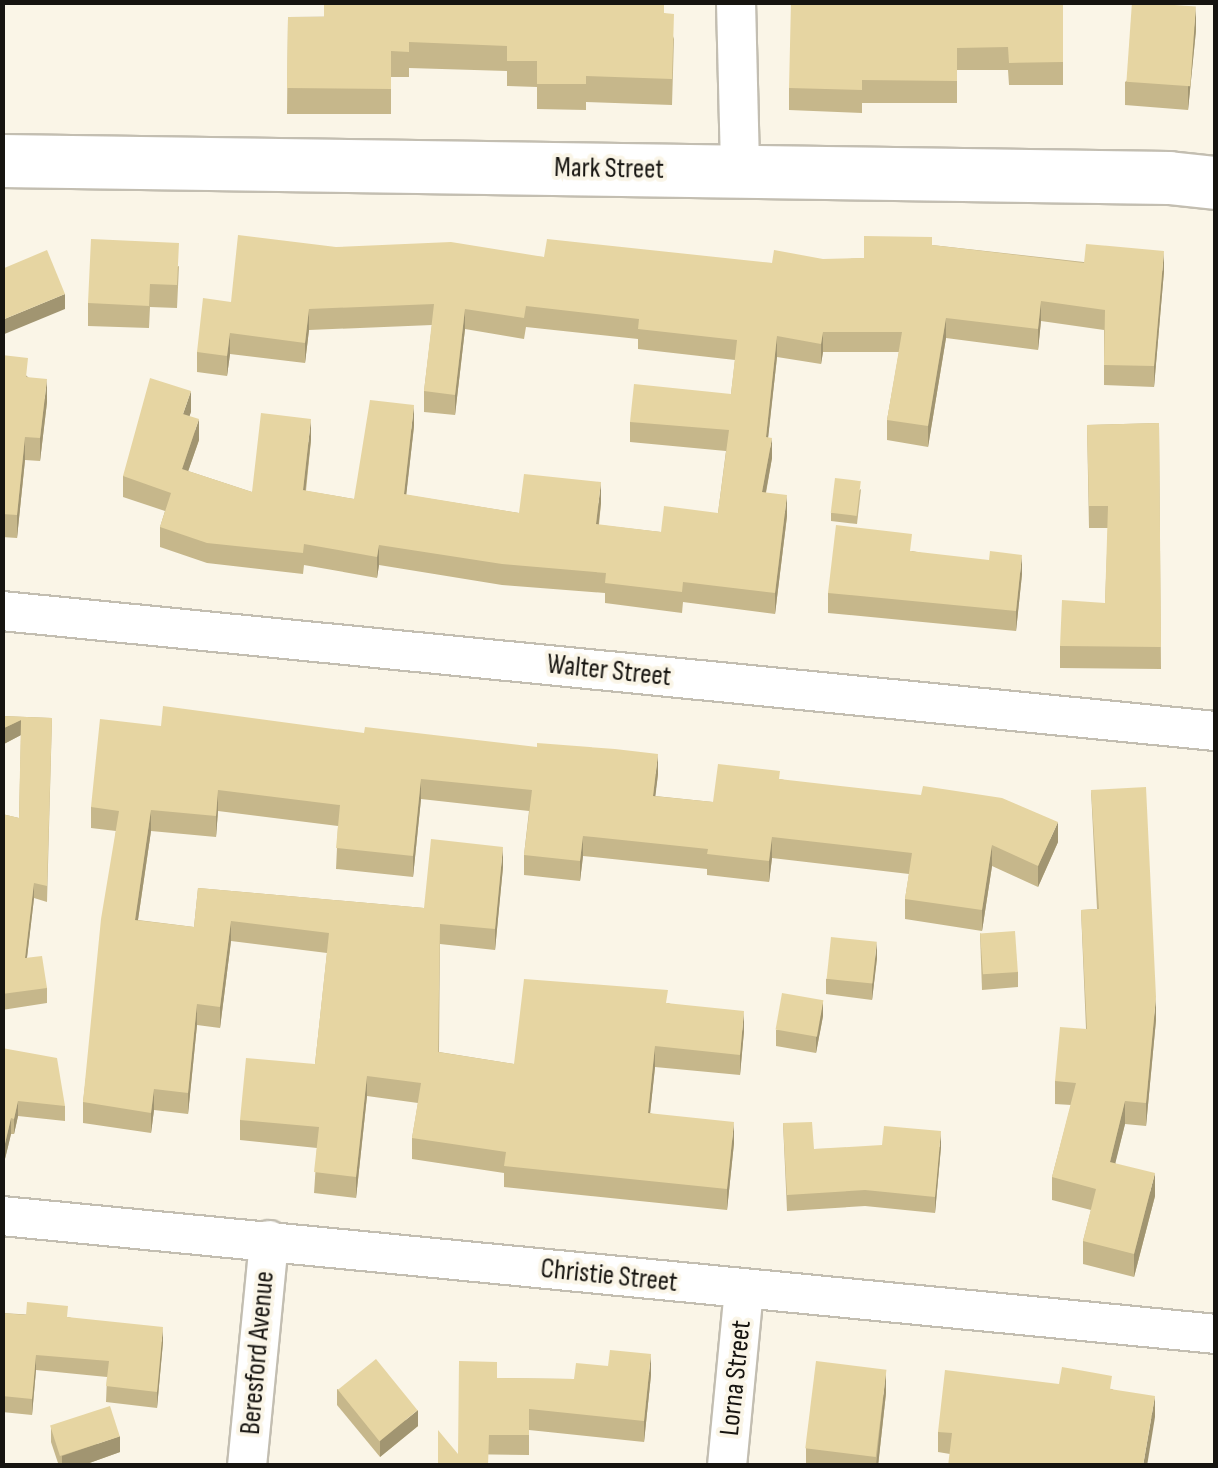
<!DOCTYPE html>
<style>
body{margin:0}
#map{position:relative;width:1218px;height:1468px;overflow:hidden;background:#faf5e7;font-family:"Sofia Sans Condensed",sans-serif}
div>[style]{position:absolute}
.roads{filter:drop-shadow(2px 0 #c3beb1) drop-shadow(-2px 0 #c3beb1) drop-shadow(0 2px #c3beb1) drop-shadow(0 -2px #c3beb1)}
.street>*{height:38px;margin:-19px;padding:0 19px;transform-origin:19px;border-radius:19px;background:#fff}
.secondary>*{height:52px;margin:-26px;padding:0 26px;transform-origin:26px;border-radius:26px;background:#fff}
.wall>*{inset:0;background:#c6b78b}
.shaded-wall>*{inset:0;background:#a19571}
.building>*{inset:0;background:#e6d5a2;transform-origin:0 0}
span{translate:-50% -50%;white-space:nowrap;text-align:center;line-height:1.15;-webkit-text-stroke:8px #faf5e7;paint-order:stroke}
.street-label{font-size:28px;color:#161410}
.frame{position:absolute;inset:0;border:5px solid #161410;pointer-events:none}
</style>
<div id="map">
<div class="roads">
<div class="street">
<i style="left:736px;top:2px;width:169px;rotate:88.6deg"></i>
<i style="left:2px;top:611px;width:1220px;rotate:5.65deg"></i>
<i style="left:2px;top:1216px;width:1220px;rotate:5.55deg"></i>
<i style="left:247px;top:1466px;width:227px;rotate:-84.4deg"></i>
<i style="left:727px;top:1466px;width:177px;rotate:-84.5deg"></i>
</div>
<div class="secondary">
<i style="left:2px;top:161px;width:1167px;rotate:0.83deg"></i>
<i style="left:1169px;top:178px;width:47px;rotate:6.1deg"></i>
</div>
</div>
<div class="wall">
<i style="clip-path:polygon(1063px 2px,1063px 85px,1009px 85px,1008px 70px,957px 70px,957px 103px,862px 103px,862px 113px,789px 110px,789px 88px)"></i>
<i style="clip-path:polygon(665px 13px,674px 39px,672px 105px,586px 102px,586px 110px,537px 109px,537px 87px,507px 86px,507px 71px,409px 68px,409px 77px,391px 77px,391px 114px,287px 114px,288px 17px)"></i>
<i style="clip-path:polygon(1196px 30px,1188px 110px,1125px 105px,1125px 82px)"></i>
<i style="clip-path:polygon(932px 245px,1164px 271px,1154px 387px,1104px 385px,1104px 330px,1041px 321px,1038px 350px,946px 338px,928px 447px,887px 440px,887px 420px,899px 352px,823px 352px,821px 364px,777px 357px,768px 437px,772px 458px,766px 493px,787px 516px,775px 614px,683px 602px,682px 613px,605px 603px,605px 593px,502px 585px,379px 565px,377px 578px,304px 565px,303px 574px,207px 563px,160px 547px,160px 527px,165px 511px,123px 497px,123px 476px,191px 412px,189px 416px,199px 440px,188px 471px,252px 492px,311px 440px,306px 491px,354px 499px,414px 426px,406px 495px,519px 513px,601px 503px,599px 525px,661px 532px,718px 513px,726px 451px,630px 442px,630px 422px,731px 394px,735px 360px,638px 349px,638px 339px,526px 327px,524px 339px,465px 329px,455px 415px,424px 412px,424px 391px,432px 325px,309px 330px,305px 363px,230px 354px,227px 376px,197px 372px,197px 352px,231px 302px,336px 247px,544px 257px,772px 263px,864px 258px)"></i>
<i style="clip-path:polygon(179px 266px,177px 308px,150px 307px,149px 328px,88px 326px,88px 303px)"></i>
<i style="clip-path:polygon(2px 355px,28px 377px,47px 402px,40px 461px,25px 460px,17px 538px,2px 537px)"></i>
<i style="clip-path:polygon(1159px 423px,1161px 669px,1060px 668px,1060px 646px,1105px 603px,1108px 528px,1089px 528px,1087px 425px)"></i>
<i style="clip-path:polygon(861px 489px,857px 524px,831px 521px,831px 513px)"></i>
<i style="clip-path:polygon(912px 551px,1022px 574px,1016px 631px,828px 613px,828px 593px)"></i>
<i style="clip-path:polygon(2px 716px,52px 718px,47px 902px,34px 898px,27px 958px,47px 988px,47px 1003px,2px 1010px,2px 814px,19px 818px,21px 735px,2px 745px)"></i>
<i style="clip-path:polygon(161px 726px,658px 774px,655px 796px,713px 802px,780px 779px,1058px 842px,1038px 887px,992px 866px,982px 931px,905px 919px,905px 899px,909px 874px,772px 858px,769px 882px,707px 875px,707px 869px,583px 856px,580px 881px,524px 875px,524px 855px,529px 811px,421px 799px,413px 877px,336px 869px,338px 826px,218px 811px,216px 837px,151px 831px,138px 920px,194px 927px,198px 888px,424px 908px,503px 867px,495px 950px,440px 944px,439px 1052px,514px 1064px,668px 1003px,744px 1031px,740px 1075px,655px 1067px,650px 1113px,734px 1143px,727px 1210px,504px 1187px,504px 1173px,412px 1159px,412px 1138px,418px 1103px,367px 1096px,356px 1198px,314px 1193px,317px 1148px,240px 1140px,240px 1120px,315px 1064px,327px 953px,231px 941px,220px 1028px,197px 1025px,188px 1114px,154px 1110px,151px 1133px,83px 1123px,83px 1102px,116px 831px,91px 828px,91px 807px)"></i>
<i style="clip-path:polygon(1091px 790px,1156px 1020px,1146px 1126px,1125px 1124px,1115px 1163px,1155px 1196px,1134px 1277px,1083px 1264px,1083px 1241px,1091px 1210px,1052px 1200px,1052px 1177px,1071px 1105px,1055px 1104px,1055px 1081px,1086px 1029px,1081px 910px,1097px 909px)"></i>
<i style="clip-path:polygon(980px 933px,1018px 972px,1018px 987px,982px 990px)"></i>
<i style="clip-path:polygon(877px 958px,872px 1000px,826px 994px,826px 979px)"></i>
<i style="clip-path:polygon(823px 1016px,816px 1053px,776px 1046px,776px 1030px)"></i>
<i style="clip-path:polygon(2px 1048px,65px 1106px,65px 1121px,18px 1116px,14px 1134px,11px 1134px,4px 1163px,2px 1163px)"></i>
<i style="clip-path:polygon(783px 1123px,814px 1149px,941px 1147px,935px 1213px,865px 1206px,787px 1211px)"></i>
<i style="clip-path:polygon(2px 1313px,68px 1317px,163px 1342px,157px 1408px,106px 1402px,107px 1377px,36px 1370px,32px 1415px,2px 1412px)"></i>
<i style="clip-path:polygon(651px 1375px,644px 1442px,529px 1430px,529px 1455px,458px 1454px,497px 1378px,574px 1379px)"></i>
<i style="clip-path:polygon(1059px 1384px,1112px 1389px,1155px 1417px,950px 1454px,938px 1452px,938px 1432px)"></i>
<i style="clip-path:polygon(337px 1389px,418px 1426px,380px 1457px,337px 1405px)"></i>
<i style="clip-path:polygon(886px 1393px,878px 1466px,806px 1466px,806px 1448px)"></i>
<i style="clip-path:polygon(51px 1427px,120px 1452px,81px 1466px,59px 1466px,51px 1442px)"></i>
</div>
<div class="shaded-wall">
<i style="clip-path:polygon(1196px 7px,1196px 30px,1188px 110px,1188px 87px)"></i>
<i style="clip-path:polygon(1164px 251px,1164px 271px,1154px 387px,1154px 366px)"></i>
<i style="clip-path:polygon(65px 294px,65px 309px,2px 335px,2px 320px)"></i>
<i style="clip-path:polygon(1041px 301px,1041px 321px,1038px 350px,1038px 329px)"></i>
<i style="clip-path:polygon(309px 309px,309px 330px,305px 363px,305px 343px)"></i>
<i style="clip-path:polygon(465px 309px,465px 329px,455px 415px,455px 395px)"></i>
<i style="clip-path:polygon(946px 318px,946px 338px,928px 447px,928px 426px)"></i>
<i style="clip-path:polygon(823px 332px,823px 352px,821px 364px,821px 344px)"></i>
<i style="clip-path:polygon(230px 333px,230px 354px,227px 376px,227px 356px)"></i>
<i style="clip-path:polygon(777px 336px,777px 357px,766px 457px,766px 437px)"></i>
<i style="clip-path:polygon(47px 379px,47px 402px,40px 461px,40px 438px)"></i>
<i style="clip-path:polygon(191px 391px,191px 412px,183px 434px,183px 414px)"></i>
<i style="clip-path:polygon(414px 405px,414px 426px,404px 515px,404px 494px)"></i>
<i style="clip-path:polygon(199px 419px,199px 440px,182px 489px,182px 469px)"></i>
<i style="clip-path:polygon(311px 419px,311px 440px,303px 511px,303px 490px)"></i>
<i style="clip-path:polygon(25px 437px,25px 460px,17px 538px,17px 515px)"></i>
<i style="clip-path:polygon(772px 438px,772px 458px,762px 513px,762px 492px)"></i>
<i style="clip-path:polygon(601px 482px,601px 503px,596px 545px,596px 524px)"></i>
<i style="clip-path:polygon(787px 495px,787px 516px,775px 614px,775px 593px)"></i>
<i style="clip-path:polygon(379px 545px,379px 565px,377px 578px,377px 557px)"></i>
<i style="clip-path:polygon(1022px 555px,1022px 574px,1016px 631px,1016px 611px)"></i>
<i style="clip-path:polygon(21px 720px,21px 735px,2px 745px,2px 729px)"></i>
<i style="clip-path:polygon(658px 754px,658px 774px,653px 816px,653px 796px)"></i>
<i style="clip-path:polygon(421px 779px,421px 799px,413px 877px,413px 856px)"></i>
<i style="clip-path:polygon(218px 790px,218px 811px,216px 837px,216px 816px)"></i>
<i style="clip-path:polygon(151px 810px,151px 831px,135px 940px,135px 920px)"></i>
<i style="clip-path:polygon(1058px 822px,1058px 842px,1038px 887px,1038px 866px)"></i>
<i style="clip-path:polygon(583px 836px,583px 856px,580px 881px,580px 861px)"></i>
<i style="clip-path:polygon(772px 837px,772px 858px,769px 882px,769px 861px)"></i>
<i style="clip-path:polygon(992px 845px,992px 866px,982px 931px,982px 910px)"></i>
<i style="clip-path:polygon(503px 847px,503px 867px,495px 950px,495px 929px)"></i>
<i style="clip-path:polygon(34px 883px,34px 898px,25px 974px,25px 958px)"></i>
<i style="clip-path:polygon(231px 921px,231px 941px,220px 1028px,220px 1007px)"></i>
<i style="clip-path:polygon(877px 942px,877px 958px,872px 1000px,872px 984px)"></i>
<i style="clip-path:polygon(1156px 997px,1156px 1020px,1146px 1126px,1146px 1103px)"></i>
<i style="clip-path:polygon(823px 1000px,823px 1016px,816px 1053px,816px 1037px)"></i>
<i style="clip-path:polygon(197px 1004px,197px 1025px,188px 1114px,188px 1093px)"></i>
<i style="clip-path:polygon(744px 1011px,744px 1031px,740px 1075px,740px 1055px)"></i>
<i style="clip-path:polygon(655px 1046px,655px 1067px,648px 1133px,648px 1113px)"></i>
<i style="clip-path:polygon(367px 1076px,367px 1096px,356px 1198px,356px 1177px)"></i>
<i style="clip-path:polygon(154px 1089px,154px 1110px,151px 1133px,151px 1113px)"></i>
<i style="clip-path:polygon(18px 1101px,18px 1116px,14px 1134px,14px 1119px)"></i>
<i style="clip-path:polygon(1125px 1101px,1125px 1124px,1110px 1185px,1110px 1162px)"></i>
<i style="clip-path:polygon(11px 1118px,11px 1134px,4px 1163px,4px 1148px)"></i>
<i style="clip-path:polygon(734px 1122px,734px 1143px,727px 1210px,727px 1189px)"></i>
<i style="clip-path:polygon(941px 1131px,941px 1147px,935px 1213px,935px 1197px)"></i>
<i style="clip-path:polygon(1155px 1173px,1155px 1196px,1134px 1277px,1134px 1254px)"></i>
<i style="clip-path:polygon(163px 1327px,163px 1342px,157px 1408px,157px 1392px)"></i>
<i style="clip-path:polygon(651px 1354px,651px 1375px,644px 1442px,644px 1421px)"></i>
<i style="clip-path:polygon(36px 1355px,36px 1370px,32px 1415px,32px 1399px)"></i>
<i style="clip-path:polygon(886px 1370px,886px 1393px,878px 1466px,876px 1466px)"></i>
<i style="clip-path:polygon(1155px 1396px,1155px 1417px,1147px 1466px,1143px 1466px)"></i>
<i style="clip-path:polygon(418px 1410px,418px 1426px,380px 1457px,380px 1441px)"></i>
<i style="clip-path:polygon(120px 1436px,120px 1452px,81px 1466px,62px 1466px,62px 1456px)"></i>
</div>
<div class="building">
<i style="clip-path:polygon(324px 2px,664px 2px,664px 13px,674px 14px,672px 79px,586px 76px,586px 84px,537px 84px,537px 61px,507px 61px,507px 46px,409px 42px,409px 52px,391px 51px,391px 89px,287px 88px,288px 17px,324px 17px)"></i>
<i style="clip-path:polygon(791px 2px,1063px 2px,1063px 62px,1009px 63px,1008px 47px,957px 48px,957px 81px,862px 80px,862px 90px,789px 88px)"></i>
<i style="left:1132px;top:2px;width:64px;height:80px;rotate:4deg"></i>
<i style="clip-path:polygon(238px 235px,336px 247px,451px 242px,544px 257px,547px 239px,772px 263px,774px 250px,823px 259px,864px 258px,864px 236px,932px 237px,932px 245px,1084px 263px,1086px 244px,1164px 251px,1154px 366px,1104px 365px,1105px 310px,1041px 301px,1038px 329px,946px 318px,928px 426px,887px 420px,902px 332px,823px 332px,821px 344px,777px 336px,766px 437px,772px 438px,762px 492px,787px 495px,775px 593px,683px 582px,682px 592px,605px 583px,606px 573px,502px 564px,379px 545px,377px 557px,304px 544px,303px 553px,207px 543px,160px 527px,171px 493px,123px 476px,150px 378px,191px 391px,183px 414px,199px 419px,182px 469px,252px 492px,261px 413px,311px 419px,303px 490px,354px 499px,370px 400px,414px 405px,404px 494px,519px 513px,524px 474px,601px 482px,596px 524px,661px 532px,664px 506px,718px 513px,729px 430px,630px 422px,634px 384px,731px 394px,737px 340px,638px 329px,639px 319px,526px 306px,524px 318px,465px 309px,455px 395px,424px 391px,434px 304px,309px 309px,305px 343px,230px 333px,227px 356px,197px 352px,203px 298px,231px 302px)"></i>
<i style="clip-path:polygon(91px 239px,179px 243px,177px 285px,150px 284px,149px 306px,88px 303px)"></i>
<i style="clip-path:polygon(47px 250px,65px 294px,2px 320px,2px 269px)"></i>
<i style="clip-path:polygon(2px 355px,28px 358px,26px 377px,47px 379px,40px 438px,25px 437px,17px 515px,2px 514px)"></i>
<i style="clip-path:polygon(1159px 423px,1161px 647px,1060px 646px,1062px 600px,1105px 603px,1108px 506px,1089px 506px,1087px 425px)"></i>
<i style="left:835px;top:478px;width:26px;height:35px;rotate:7deg"></i>
<i style="clip-path:polygon(836px 525px,912px 534px,910px 551px,989px 560px,990px 551px,1022px 555px,1016px 611px,828px 593px)"></i>
<i style="clip-path:polygon(163px 706px,364px 733px,365px 727px,537px 747px,537px 743px,615px 749px,658px 754px,653px 796px,713px 802px,718px 764px,780px 771px,779px 779px,921px 795px,923px 786px,1002px 798px,1058px 822px,1038px 866px,992px 845px,982px 910px,905px 899px,912px 853px,772px 837px,769px 861px,707px 854px,708px 849px,583px 836px,580px 861px,524px 855px,532px 790px,421px 779px,413px 856px,336px 848px,340px 805px,218px 790px,216px 816px,151px 810px,135px 920px,194px 927px,198px 888px,424px 908px,431px 839px,503px 847px,495px 929px,440px 924px,438px 1052px,514px 1064px,524px 979px,668px 990px,666px 1003px,744px 1011px,740px 1055px,655px 1046px,648px 1113px,734px 1122px,727px 1189px,504px 1166px,506px 1152px,412px 1138px,421px 1083px,367px 1076px,356px 1177px,314px 1172px,319px 1127px,240px 1120px,246px 1058px,315px 1064px,329px 933px,231px 921px,220px 1007px,197px 1004px,188px 1093px,154px 1089px,151px 1113px,83px 1102px,101px 919px,119px 811px,91px 807px,100px 719px,161px 726px)"></i>
<i style="clip-path:polygon(2px 716px,52px 718px,47px 886px,34px 883px,25px 958px,42px 956px,47px 988px,2px 994px,2px 814px,19px 818px,21px 720px,2px 729px)"></i>
<i style="clip-path:polygon(1146px 787px,1156px 997px,1146px 1103px,1125px 1101px,1110px 1162px,1155px 1173px,1134px 1254px,1083px 1241px,1096px 1189px,1052px 1177px,1076px 1083px,1055px 1081px,1060px 1027px,1087px 1029px,1081px 910px,1099px 909px,1091px 790px)"></i>
<i style="left:1015px;top:931px;width:41px;height:35px;rotate:86deg"></i>
<i style="left:831px;top:937px;width:46px;height:42px;rotate:6deg"></i>
<i style="left:782px;top:993px;width:42px;height:37px;rotate:10deg"></i>
<i style="clip-path:polygon(2px 1048px,57px 1058px,65px 1106px,18px 1101px,14px 1119px,11px 1118px,4px 1148px,2px 1148px)"></i>
<i style="clip-path:polygon(812px 1122px,814px 1149px,882px 1145px,884px 1126px,941px 1131px,935px 1197px,865px 1190px,787px 1195px,783px 1123px)"></i>
<i style="clip-path:polygon(27px 1302px,68px 1306px,67px 1317px,163px 1327px,157px 1392px,106px 1386px,109px 1361px,36px 1355px,32px 1399px,2px 1396px,2px 1313px,26px 1315px)"></i>
<i style="clip-path:polygon(610px 1350px,651px 1354px,644px 1421px,529px 1409px,529px 1435px,489px 1435px,488px 1466px,438px 1466px,438px 1430px,458px 1454px,459px 1361px,497px 1362px,497px 1378px,574px 1379px,576px 1363px,608px 1366px)"></i>
<i style="left:376px;top:1359px;width:66px;height:49px;rotate:51deg"></i>
<i style="left:816px;top:1361px;width:71px;height:88px;rotate:7deg"></i>
<i style="clip-path:polygon(1062px 1367px,1112px 1376px,1110px 1389px,1155px 1396px,1143px 1466px,948px 1466px,952px 1433px,938px 1432px,945px 1370px,1059px 1384px)"></i>
<i style="left:110px;top:1406px;width:32px;height:63px;rotate:72deg"></i>
</div>
<div class="street-label">
<span style="left:609px;top:169px;rotate:1deg">Mark Street</span>
<span style="left:609px;top:671px;rotate:6deg">Walter Street</span>
<span style="left:609px;top:1276px;rotate:6deg">Christie Street</span>
<span style="left:258px;top:1353px;rotate:-85deg">Beresford Avenue</span>
<span style="left:736px;top:1378px;rotate:-84deg">Lorna Street</span>
</div>
<div class="frame"></div>
</div>
